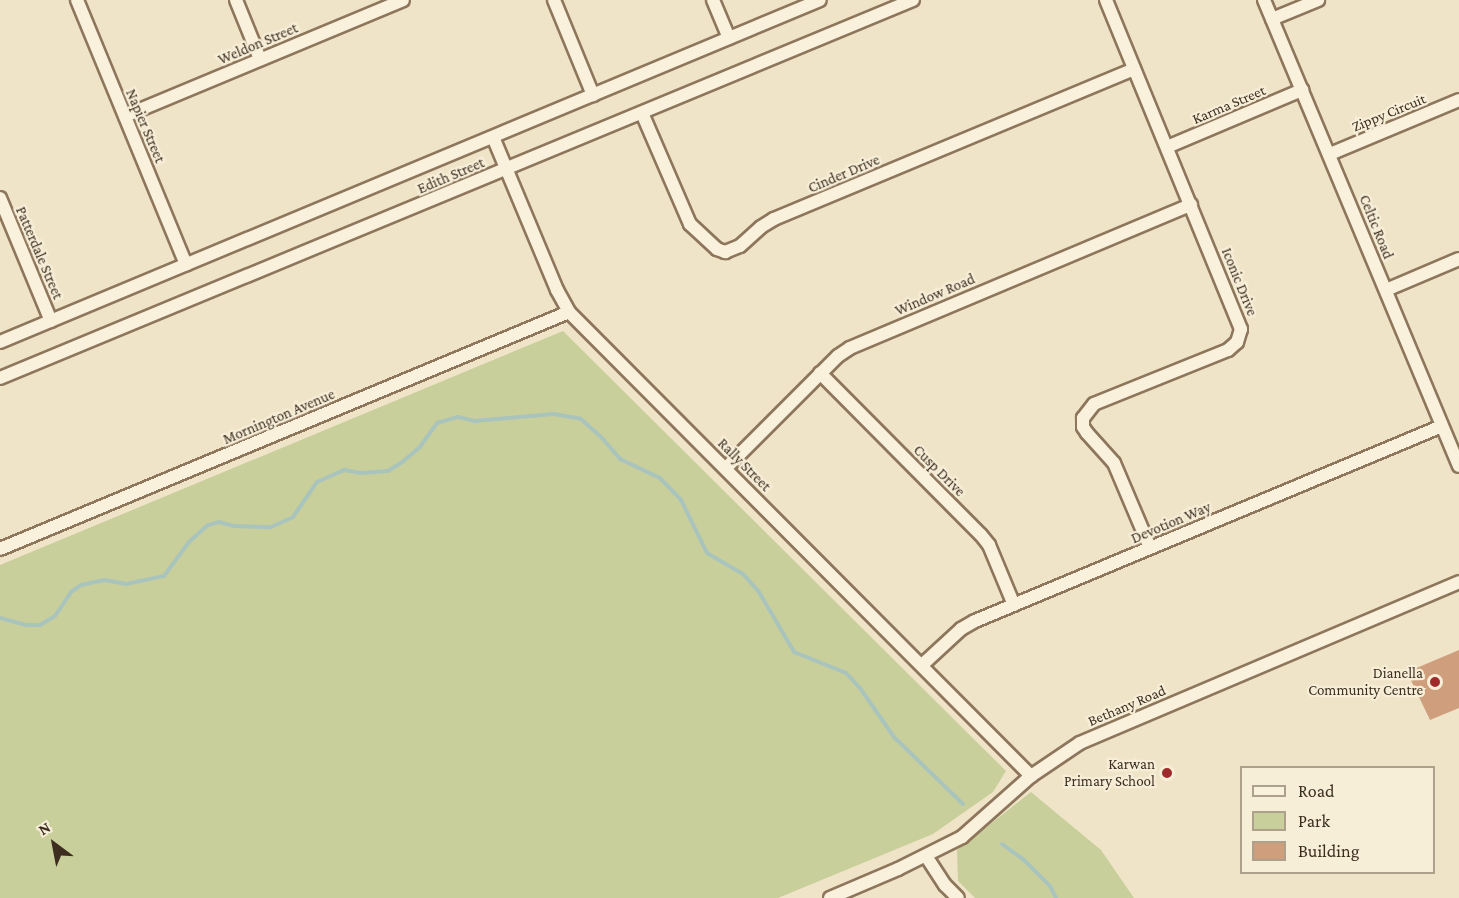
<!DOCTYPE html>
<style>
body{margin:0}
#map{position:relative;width:1459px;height:898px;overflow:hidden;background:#f0e4c8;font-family:"Crimson Pro",serif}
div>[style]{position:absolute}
.green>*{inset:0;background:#c9cf9b}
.stream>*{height:4px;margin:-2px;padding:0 2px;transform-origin:2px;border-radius:2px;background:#a9c4bc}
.building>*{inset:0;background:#cf9f7d}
.roads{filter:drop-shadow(2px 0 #8d765c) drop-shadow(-2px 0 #8d765c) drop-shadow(0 2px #8d765c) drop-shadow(0 -2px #8d765c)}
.minor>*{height:12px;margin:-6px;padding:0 6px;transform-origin:6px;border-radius:6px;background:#faf1dc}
.dots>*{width:16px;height:16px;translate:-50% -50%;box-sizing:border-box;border:3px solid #f7eed8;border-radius:50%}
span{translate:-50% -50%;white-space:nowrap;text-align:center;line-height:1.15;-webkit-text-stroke:4.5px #f7eed8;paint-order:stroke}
.street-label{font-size:15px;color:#3d2e20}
.poi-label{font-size:15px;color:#3d2e20}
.right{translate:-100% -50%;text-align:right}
.legend{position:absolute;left:1240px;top:766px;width:195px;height:108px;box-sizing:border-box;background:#f7eed8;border:2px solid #ada18e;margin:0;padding:8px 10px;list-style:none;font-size:18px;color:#3d2e20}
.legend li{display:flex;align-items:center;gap:12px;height:30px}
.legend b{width:30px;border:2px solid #ada18e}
.north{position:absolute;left:24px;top:814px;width:60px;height:60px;-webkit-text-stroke:4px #f7eed8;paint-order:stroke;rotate:328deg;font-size:16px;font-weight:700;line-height:24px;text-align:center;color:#3d2e20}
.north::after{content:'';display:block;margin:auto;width:21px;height:27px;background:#3d2e20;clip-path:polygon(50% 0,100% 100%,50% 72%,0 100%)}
</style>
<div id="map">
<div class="green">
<i style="clip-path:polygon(563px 331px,1006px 771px,993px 792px,933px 834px,778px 898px,0 898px,0 565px)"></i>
<i style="clip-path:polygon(1031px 792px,1101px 850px,1134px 898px,975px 898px,958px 881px,957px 850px)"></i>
</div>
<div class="stream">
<i style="left:0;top:618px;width:27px;rotate:15deg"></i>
<i style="left:26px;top:625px;width:14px"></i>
<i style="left:40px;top:625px;width:17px;rotate:-31deg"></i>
<i style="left:55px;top:616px;width:29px;rotate:-56deg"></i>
<i style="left:71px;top:592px;width:12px;rotate:-35deg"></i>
<i style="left:81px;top:585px;width:24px;rotate:-12deg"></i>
<i style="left:104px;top:580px;width:22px;rotate:10deg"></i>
<i style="left:126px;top:584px;width:39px;rotate:-12deg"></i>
<i style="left:164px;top:576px;width:42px;rotate:-53.7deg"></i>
<i style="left:189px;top:542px;width:25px;rotate:-42deg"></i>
<i style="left:208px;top:525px;width:11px;rotate:-15deg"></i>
<i style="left:219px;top:522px;width:16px;rotate:15deg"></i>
<i style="left:234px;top:526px;width:37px;rotate:2deg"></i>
<i style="left:271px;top:527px;width:24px;rotate:-24deg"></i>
<i style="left:293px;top:517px;width:42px;rotate:-55.6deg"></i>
<i style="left:317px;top:482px;width:30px;rotate:-24deg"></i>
<i style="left:344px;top:470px;width:17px;rotate:10deg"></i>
<i style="left:361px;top:473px;width:27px;rotate:-4deg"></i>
<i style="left:388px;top:471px;width:15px;rotate:-32deg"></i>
<i style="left:401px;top:463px;width:23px;rotate:-40deg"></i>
<i style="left:419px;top:448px;width:31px;rotate:-54deg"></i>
<i style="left:437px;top:423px;width:22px;rotate:-16deg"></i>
<i style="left:458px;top:417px;width:17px;rotate:13deg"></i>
<i style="left:475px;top:421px;width:79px;rotate:-5.1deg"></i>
<i style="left:554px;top:414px;width:27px;rotate:10deg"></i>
<i style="left:581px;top:419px;width:28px;rotate:42deg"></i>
<i style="left:602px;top:438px;width:28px;rotate:49deg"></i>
<i style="left:620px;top:459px;width:44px;rotate:25.4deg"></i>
<i style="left:660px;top:478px;width:30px;rotate:46deg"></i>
<i style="left:681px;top:500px;width:59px;rotate:63.9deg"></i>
<i style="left:707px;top:553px;width:42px;rotate:30.3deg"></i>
<i style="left:743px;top:574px;width:24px;rotate:48deg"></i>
<i style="left:759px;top:592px;width:69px;rotate:59.7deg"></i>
<i style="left:794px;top:652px;width:56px;rotate:22deg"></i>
<i style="left:846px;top:673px;width:21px;rotate:47deg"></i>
<i style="left:860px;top:688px;width:60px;rotate:55.2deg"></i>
<i style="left:894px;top:737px;width:96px;rotate:44.2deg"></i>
<i style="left:1002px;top:844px;width:27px;rotate:36deg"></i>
<i style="left:1024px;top:860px;width:37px;rotate:45deg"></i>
<i style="left:1050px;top:886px;width:13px;rotate:63deg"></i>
</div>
<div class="building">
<i style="clip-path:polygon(1459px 650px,1459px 708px,1430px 720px,1407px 672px)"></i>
</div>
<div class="roads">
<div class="minor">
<i style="left:77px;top:0;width:286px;rotate:67.6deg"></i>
<i style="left:236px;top:0;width:64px;rotate:67.9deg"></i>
<i style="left:554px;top:0;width:103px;rotate:67.7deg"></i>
<i style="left:713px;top:0;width:41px;rotate:67.2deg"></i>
<i style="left:1106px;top:0;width:356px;rotate:67.7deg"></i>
<i style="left:1241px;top:329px;width:14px;rotate:107deg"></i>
<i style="left:1237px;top:342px;width:12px;rotate:138deg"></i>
<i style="left:1228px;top:350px;width:144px;rotate:158.1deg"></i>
<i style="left:1094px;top:404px;width:18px;rotate:128deg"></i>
<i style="left:1083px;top:418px;width:9px;rotate:90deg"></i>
<i style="left:1083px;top:427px;width:7px;rotate:56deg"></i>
<i style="left:1087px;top:433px;width:40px;rotate:48deg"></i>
<i style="left:1114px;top:463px;width:92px;rotate:67deg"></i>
<i style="left:1264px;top:0;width:505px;rotate:67.29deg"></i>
<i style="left:1272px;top:19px;width:50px;rotate:-22.4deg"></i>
<i style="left:642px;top:113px;width:121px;rotate:66.6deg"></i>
<i style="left:690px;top:224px;width:37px;rotate:43deg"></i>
<i style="left:717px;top:249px;width:9px;rotate:21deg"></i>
<i style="left:725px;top:252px;width:16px;rotate:-22deg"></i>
<i style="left:740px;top:246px;width:28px;rotate:-42deg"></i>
<i style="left:761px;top:227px;width:15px;rotate:-32deg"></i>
<i style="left:774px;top:219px;width:390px;rotate:-22.6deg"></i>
<i style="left:125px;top:116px;width:301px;rotate:-22.6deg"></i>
<i style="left:493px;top:137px;width:166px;rotate:67.3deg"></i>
<i style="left:557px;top:290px;width:25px;rotate:61deg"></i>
<i style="left:569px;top:312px;width:655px;rotate:45.12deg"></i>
<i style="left:1167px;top:147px;width:147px;rotate:-22.9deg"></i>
<i style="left:1330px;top:154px;width:140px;rotate:-22.7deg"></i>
<i style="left:0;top:198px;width:133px;rotate:67.5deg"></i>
<i style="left:1386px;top:290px;width:79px;rotate:-23deg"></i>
<i style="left:0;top:342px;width:888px;rotate:-22.64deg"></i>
<i style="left:820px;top:373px;width:228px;rotate:45.2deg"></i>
<i style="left:981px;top:535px;width:13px;rotate:51deg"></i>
<i style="left:989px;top:545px;width:65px;rotate:67.4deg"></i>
<i style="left:0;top:378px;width:988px;rotate:-22.49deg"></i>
<i style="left:726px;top:468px;width:158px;rotate:-45deg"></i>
<i style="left:838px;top:356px;width:14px;rotate:-34deg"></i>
<i style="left:850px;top:348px;width:370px;rotate:-22.8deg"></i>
<i style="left:0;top:549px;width:616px;rotate:-22.61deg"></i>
<i style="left:922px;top:665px;width:53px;rotate:-42.7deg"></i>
<i style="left:961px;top:629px;width:16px;rotate:-30deg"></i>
<i style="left:975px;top:621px;width:506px;rotate:-22.66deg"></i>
<i style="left:926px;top:856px;width:35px;rotate:57deg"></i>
<i style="left:945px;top:885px;width:18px;rotate:45deg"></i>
<i style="left:830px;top:898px;width:74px;rotate:-23.1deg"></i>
<i style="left:898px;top:869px;width:72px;rotate:-26.6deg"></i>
<i style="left:962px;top:837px;width:92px;rotate:-41.5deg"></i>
<i style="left:1031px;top:776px;width:59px;rotate:-34deg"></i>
<i style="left:1080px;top:743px;width:412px;rotate:-23deg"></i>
</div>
</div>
<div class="dots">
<i style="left:1435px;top:682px;background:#9e2a2b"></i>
<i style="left:1167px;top:773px;background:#9e2a2b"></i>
</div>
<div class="street-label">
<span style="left:258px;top:44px;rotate:-23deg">Weldon Street</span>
<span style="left:1229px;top:105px;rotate:-23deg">Karma Street</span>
<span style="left:1389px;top:113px;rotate:-22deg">Zippy Circuit</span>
<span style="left:145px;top:126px;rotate:67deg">Napier Street</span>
<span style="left:844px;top:174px;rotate:-23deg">Cinder Drive</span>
<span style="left:451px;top:176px;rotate:-23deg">Edith Street</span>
<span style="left:1376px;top:227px;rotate:68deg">Celtic Road</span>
<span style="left:39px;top:253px;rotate:67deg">Patterdale Street</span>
<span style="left:1239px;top:282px;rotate:68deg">Iconic Drive</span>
<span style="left:935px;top:295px;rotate:-23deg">Window Road</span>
<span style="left:279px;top:417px;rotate:-23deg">Mornington Avenue</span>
<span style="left:744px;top:465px;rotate:45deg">Rally Street</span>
<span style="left:939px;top:471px;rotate:45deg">Cusp Drive</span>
<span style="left:1171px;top:523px;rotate:-23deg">Devotion Way</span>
<span style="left:1127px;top:706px;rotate:-23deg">Bethany Road</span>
</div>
<div class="poi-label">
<span class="right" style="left:1423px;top:682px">Dianella<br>Community Centre</span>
<span class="right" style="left:1155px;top:773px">Karwan<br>Primary School</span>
</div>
<ul class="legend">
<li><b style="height:8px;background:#faf1dc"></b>Road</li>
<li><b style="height:16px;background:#c9cf9b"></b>Park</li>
<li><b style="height:16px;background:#cf9f7d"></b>Building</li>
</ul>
<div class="north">N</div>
</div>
